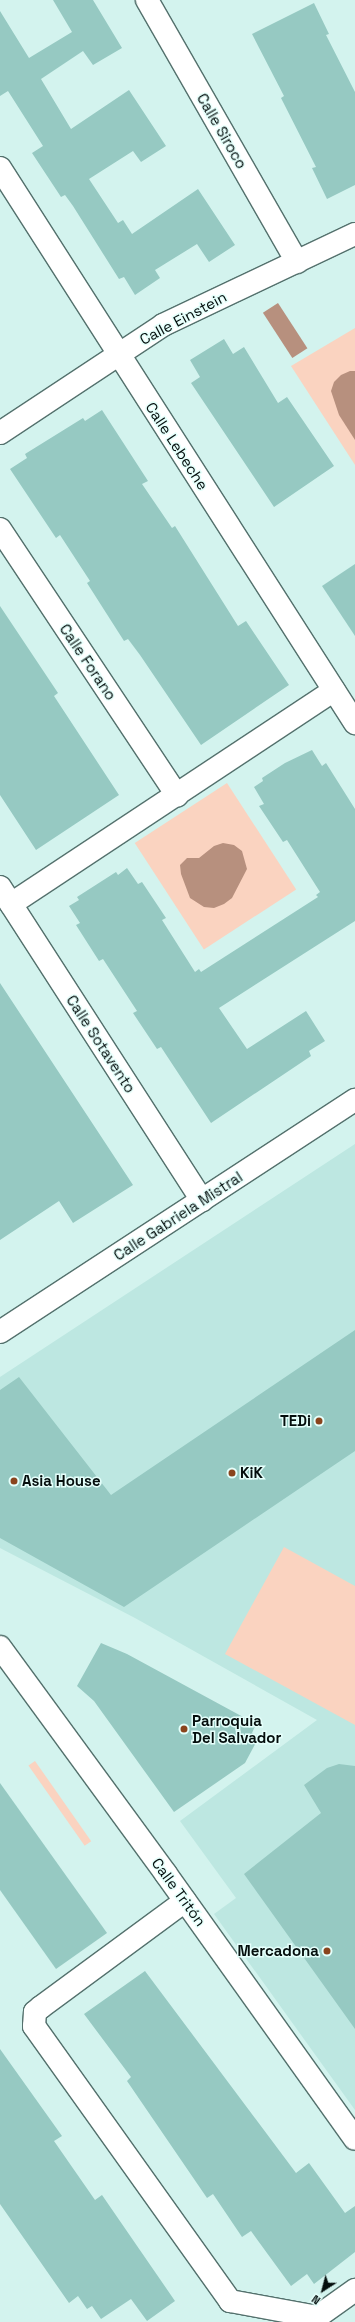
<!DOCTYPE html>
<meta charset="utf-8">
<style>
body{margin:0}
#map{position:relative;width:355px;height:2322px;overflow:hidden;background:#d3f3ee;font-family:"Space Grotesk",sans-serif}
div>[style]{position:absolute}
.built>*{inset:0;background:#bde7e1}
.green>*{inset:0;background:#fad3c0;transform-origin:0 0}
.water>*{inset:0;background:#b7907e;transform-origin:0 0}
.building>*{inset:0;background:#96c9c2}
.roads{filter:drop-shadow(1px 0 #54716d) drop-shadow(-1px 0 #54716d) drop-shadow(0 1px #54716d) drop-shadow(0 -1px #54716d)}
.street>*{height:22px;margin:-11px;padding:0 11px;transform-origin:11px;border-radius:11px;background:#fff}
.dots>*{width:11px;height:11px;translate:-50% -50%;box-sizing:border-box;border:2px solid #e5fffb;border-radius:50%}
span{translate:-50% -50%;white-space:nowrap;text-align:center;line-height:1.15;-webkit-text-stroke:3px #e5fffb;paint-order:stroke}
.street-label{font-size:15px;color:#040e0d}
.poi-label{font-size:15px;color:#040e0d;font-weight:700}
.right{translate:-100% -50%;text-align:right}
.left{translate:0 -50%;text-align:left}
.north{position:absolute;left:303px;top:2270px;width:40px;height:40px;-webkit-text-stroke:3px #e5fffb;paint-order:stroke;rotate:216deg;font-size:11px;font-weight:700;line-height:16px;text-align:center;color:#040e0d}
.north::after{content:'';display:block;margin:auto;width:14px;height:18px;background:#040e0d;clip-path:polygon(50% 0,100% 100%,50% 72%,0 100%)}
</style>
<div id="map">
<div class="built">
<i style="clip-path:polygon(355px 1144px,355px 2110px,214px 1914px,236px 1898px,180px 1821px,317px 1720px,135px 1618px,0 1548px,0 1377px)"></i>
</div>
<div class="green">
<i style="clip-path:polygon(355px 328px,355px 465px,291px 366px)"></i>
<i style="left:227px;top:783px;width:127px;height:110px;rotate:57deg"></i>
<i style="clip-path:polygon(284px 1547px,355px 1586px,355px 1725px,225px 1654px)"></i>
<i style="left:35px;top:1761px;width:98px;height:8px;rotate:55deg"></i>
</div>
<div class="water">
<i style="left:278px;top:303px;width:54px;height:18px;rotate:57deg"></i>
<i style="clip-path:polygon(350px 371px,355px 371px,355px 440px,339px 415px,331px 391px,334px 382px,341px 375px)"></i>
<i style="clip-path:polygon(223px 843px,234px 845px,242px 851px,247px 869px,232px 898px,224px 904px,214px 908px,204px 907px,190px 898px,181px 874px,180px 865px,187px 858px,199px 858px,214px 846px)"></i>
</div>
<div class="building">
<i style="clip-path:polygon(53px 0,93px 0,122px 48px,93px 65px,83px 51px,41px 79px,71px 129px,129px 90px,166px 146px,141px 162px,133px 151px,89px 179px,118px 223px,123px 220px,132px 234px,198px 189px,235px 245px,209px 262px,197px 244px,155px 270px,160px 278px,135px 295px,124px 277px,119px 279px,73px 206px,65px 195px,61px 197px,32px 153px,43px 146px,8px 91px,0 96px,0 11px,29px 58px,72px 32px)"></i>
<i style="clip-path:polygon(314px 3px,329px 34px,326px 35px,355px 92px,355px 185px,327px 199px,312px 168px,316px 167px,281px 98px,284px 96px,252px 34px)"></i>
<i style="clip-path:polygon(224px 339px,233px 354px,244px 347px,278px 403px,287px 397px,334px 466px,274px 507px,191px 383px,200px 377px,190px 360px)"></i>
<i style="clip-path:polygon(102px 410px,148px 481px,142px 484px,172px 528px,175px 526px,238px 626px,246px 621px,289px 685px,201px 745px,140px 655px,128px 639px,124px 641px,87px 583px,90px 581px,60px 535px,56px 538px,10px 469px,27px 458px,25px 454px,83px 418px,85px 421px)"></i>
<i style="clip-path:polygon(355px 564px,355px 636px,322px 586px)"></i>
<i style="clip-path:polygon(0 606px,58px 693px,54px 696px,119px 795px,36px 850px,0 795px)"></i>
<i style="clip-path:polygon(312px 750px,322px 766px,326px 763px,355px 809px,355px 921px,219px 1008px,247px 1049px,306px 1011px,325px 1041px,309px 1051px,311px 1056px,211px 1123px,161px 1047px,157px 1049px,133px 1013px,137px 1011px,103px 959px,99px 961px,76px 925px,80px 923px,69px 906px,79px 900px,77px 897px,116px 872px,118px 875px,127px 868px,138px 884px,142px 882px,166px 918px,162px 920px,195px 972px,199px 969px,201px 972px,318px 897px,316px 895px,320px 892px,287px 840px,283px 842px,259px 806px,264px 804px,254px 787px,263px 781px,262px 778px,285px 763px)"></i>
<i style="clip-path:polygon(0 983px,133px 1185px,73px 1223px,59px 1201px,0 1240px)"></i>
<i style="clip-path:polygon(355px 1330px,355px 1451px,124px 1607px,0 1538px,0 1390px,19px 1377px,111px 1495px)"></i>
<i style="clip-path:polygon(101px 1643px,127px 1654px,256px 1724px,252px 1733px,259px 1737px,245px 1763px,174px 1812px,94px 1701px,77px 1686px)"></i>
<i style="clip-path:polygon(339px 1764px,355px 1766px,355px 2029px,244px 1874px,321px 1813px,304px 1785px,327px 1768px)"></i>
<i style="clip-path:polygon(0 1783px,107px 1933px,56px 1969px,0 1890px)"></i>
<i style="clip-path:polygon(145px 1971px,296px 2173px,309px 2163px,345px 2213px,355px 2206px,355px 2252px,314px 2284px,307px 2274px,291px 2286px,251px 2231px,242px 2237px,213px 2194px,207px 2198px,127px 2081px,131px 2077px,84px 2014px)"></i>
<i style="clip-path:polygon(0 2049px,62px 2136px,54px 2141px,95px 2200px,102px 2195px,175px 2301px,147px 2321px,131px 2299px,101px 2319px,92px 2306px,87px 2309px,78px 2296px,69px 2303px,0 2204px)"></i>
</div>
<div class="roads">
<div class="street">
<i style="left:147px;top:0;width:302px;rotate:60.2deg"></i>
<i style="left:0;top:168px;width:659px;rotate:57.4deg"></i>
<i style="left:0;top:433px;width:196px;rotate:-33.5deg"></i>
<i style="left:163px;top:325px;width:212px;rotate:-25.4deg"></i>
<i style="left:0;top:529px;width:320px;rotate:56.4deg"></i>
<i style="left:0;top:887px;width:373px;rotate:57.2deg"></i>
<i style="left:11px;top:904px;width:387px;rotate:-33.5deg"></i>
<i style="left:0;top:1332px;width:424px;rotate:-33.2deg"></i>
<i style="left:0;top:1647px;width:281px;rotate:53.8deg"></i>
<i style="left:166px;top:1874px;width:325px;rotate:54.5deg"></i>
<i style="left:185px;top:1901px;width:179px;rotate:143.6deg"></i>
<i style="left:41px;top:2007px;width:8px;rotate:140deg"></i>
<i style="left:35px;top:2012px;width:14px;rotate:94deg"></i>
<i style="left:34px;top:2026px;width:338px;rotate:54.5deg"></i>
<i style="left:230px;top:2301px;width:88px;rotate:10.4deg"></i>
<i style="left:317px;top:2317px;width:47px;rotate:-35.4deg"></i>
</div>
</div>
<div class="dots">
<i style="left:319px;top:1421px;background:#8a441d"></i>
<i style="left:232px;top:1473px;background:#8a441d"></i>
<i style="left:14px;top:1481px;background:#8a441d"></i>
<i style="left:184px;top:1729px;background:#8a441d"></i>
<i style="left:327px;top:1951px;background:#8a441d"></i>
</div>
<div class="street-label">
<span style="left:222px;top:131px;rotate:60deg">Calle Siroco</span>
<span style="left:183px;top:318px;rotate:-28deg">Calle Einstein</span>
<span style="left:177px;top:446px;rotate:57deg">Calle Lebeche</span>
<span style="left:88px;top:662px;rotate:56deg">Calle Forano</span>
<span style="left:101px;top:1044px;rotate:57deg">Calle Sotavento</span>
<span style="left:178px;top:1216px;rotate:-33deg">Calle Gabriela Mistral</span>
<span style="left:179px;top:1892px;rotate:54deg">Calle Tritón</span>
</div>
<div class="poi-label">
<span class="right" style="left:311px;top:1421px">TEDi</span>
<span class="left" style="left:240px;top:1473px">KiK</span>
<span class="left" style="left:22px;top:1481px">Asia House</span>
<span class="left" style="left:192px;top:1729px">Parroquia<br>Del Salvador</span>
<span class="right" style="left:319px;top:1951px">Mercadona</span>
</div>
<div class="north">N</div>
</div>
